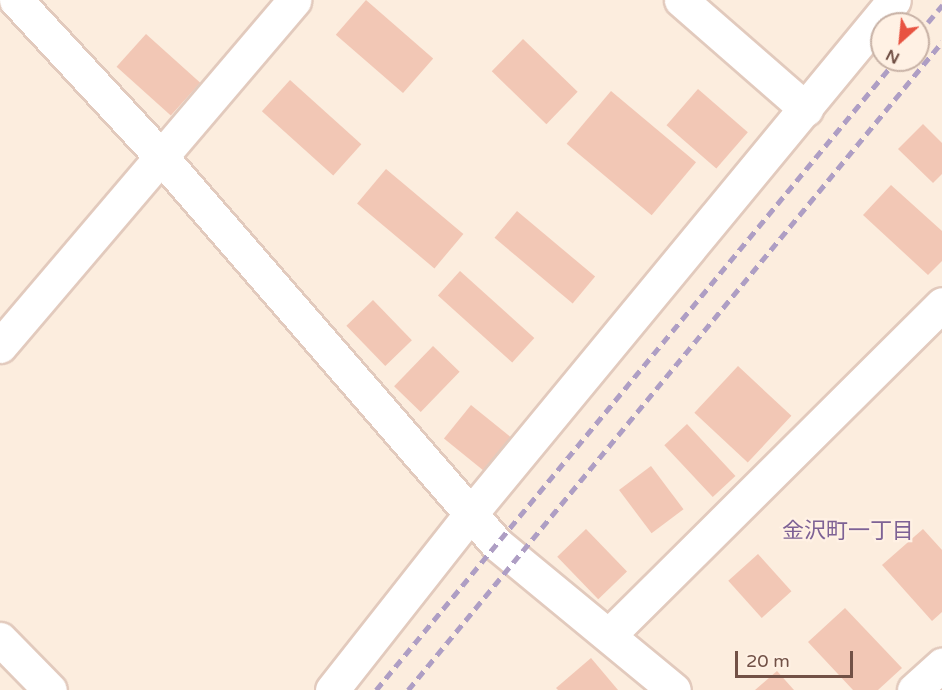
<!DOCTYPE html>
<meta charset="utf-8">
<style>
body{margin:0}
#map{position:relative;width:942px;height:690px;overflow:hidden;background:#fcedde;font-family:"Varela Round","Noto Sans JP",sans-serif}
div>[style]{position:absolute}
.building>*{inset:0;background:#f2c7b5;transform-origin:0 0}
.roads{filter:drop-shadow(2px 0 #e2cabd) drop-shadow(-2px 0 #e2cabd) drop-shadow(0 2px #e2cabd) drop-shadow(0 -2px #e2cabd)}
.minor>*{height:33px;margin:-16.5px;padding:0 16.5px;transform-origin:16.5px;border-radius:16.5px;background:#fff}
.rail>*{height:4.5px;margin-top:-2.25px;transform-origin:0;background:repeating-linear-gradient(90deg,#ae9ec4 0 9px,transparent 0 15px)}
span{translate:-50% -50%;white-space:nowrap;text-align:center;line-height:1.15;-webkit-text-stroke:4.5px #fff1e4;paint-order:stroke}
.neighbourhood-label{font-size:22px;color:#7e6295}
.north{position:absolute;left:870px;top:12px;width:60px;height:60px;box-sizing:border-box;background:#fff1e4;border:2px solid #c7b1a5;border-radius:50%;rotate:207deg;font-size:16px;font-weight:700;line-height:24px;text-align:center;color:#725146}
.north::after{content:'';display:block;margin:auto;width:21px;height:27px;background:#e85341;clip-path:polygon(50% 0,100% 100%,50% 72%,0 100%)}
.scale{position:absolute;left:735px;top:651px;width:118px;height:27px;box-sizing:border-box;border:3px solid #725146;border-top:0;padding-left:8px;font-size:18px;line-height:21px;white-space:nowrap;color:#725146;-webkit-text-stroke:4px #fff1e4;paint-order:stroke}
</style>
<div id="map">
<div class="building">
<i style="left:366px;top:0;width:89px;height:46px;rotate:41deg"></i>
<i style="left:146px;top:34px;width:73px;height:44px;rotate:42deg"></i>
<i style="left:523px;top:39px;width:76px;height:45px;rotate:44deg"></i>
<i style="left:290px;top:80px;width:96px;height:42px;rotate:42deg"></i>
<i style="left:698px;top:89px;width:66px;height:48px;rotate:41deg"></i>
<i style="left:611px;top:91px;width:111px;height:69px;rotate:40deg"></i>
<i style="clip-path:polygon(923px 124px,942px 143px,942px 174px,933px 183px,898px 149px)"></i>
<i style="left:386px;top:169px;width:101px;height:45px;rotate:40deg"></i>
<i style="clip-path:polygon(891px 185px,942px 231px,942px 261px,928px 275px,863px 215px)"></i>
<i style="left:517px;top:211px;width:102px;height:35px;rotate:40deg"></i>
<i style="left:460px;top:271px;width:100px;height:33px;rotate:42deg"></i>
<i style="left:373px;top:300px;width:56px;height:37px;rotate:46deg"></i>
<i style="left:433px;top:346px;width:37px;height:56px;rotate:44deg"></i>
<i style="left:738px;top:366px;width:73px;height:64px;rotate:43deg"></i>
<i style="left:471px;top:405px;width:54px;height:43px;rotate:39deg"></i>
<i style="left:687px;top:424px;width:71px;height:31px;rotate:47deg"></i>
<i style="left:651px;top:466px;width:54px;height:40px;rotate:53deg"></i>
<i style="left:586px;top:529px;width:59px;height:40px;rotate:46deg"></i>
<i style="clip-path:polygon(923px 529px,942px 550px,942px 612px,932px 621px,882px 565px)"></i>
<i style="left:758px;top:554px;width:50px;height:40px;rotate:48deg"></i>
<i style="clip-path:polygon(845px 608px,902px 668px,878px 690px,853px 690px,808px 642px)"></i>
<i style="clip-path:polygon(591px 658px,618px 690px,558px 690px,556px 688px)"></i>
<i style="clip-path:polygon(777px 671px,794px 690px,755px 690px)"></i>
</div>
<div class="roads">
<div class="minor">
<i style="left:16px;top:0;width:217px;rotate:47.2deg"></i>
<i style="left:163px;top:159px;width:510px;rotate:49.06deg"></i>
<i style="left:497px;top:544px;width:229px;rotate:39.5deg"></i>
<i style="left:681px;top:0;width:166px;rotate:41.1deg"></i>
<i style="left:0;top:346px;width:454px;rotate:-49.6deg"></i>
<i style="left:610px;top:634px;width:468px;rotate:-44.8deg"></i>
<i style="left:0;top:639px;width:71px;rotate:45.6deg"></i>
<i style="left:332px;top:690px;width:226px;rotate:-51.8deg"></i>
<i style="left:472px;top:512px;width:663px;rotate:-50.5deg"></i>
<i style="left:914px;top:690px;width:38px;rotate:-42deg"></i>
</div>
</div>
<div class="rail">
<i style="left:918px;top:34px;width:38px;rotate:-50deg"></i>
<i style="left:376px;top:690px;width:817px;rotate:-50.46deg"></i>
<i style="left:408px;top:690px;width:840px;rotate:-50.51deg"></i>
</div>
<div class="neighbourhood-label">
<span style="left:848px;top:532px">金沢町一丁目</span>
</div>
<div class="north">N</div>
<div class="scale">20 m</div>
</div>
